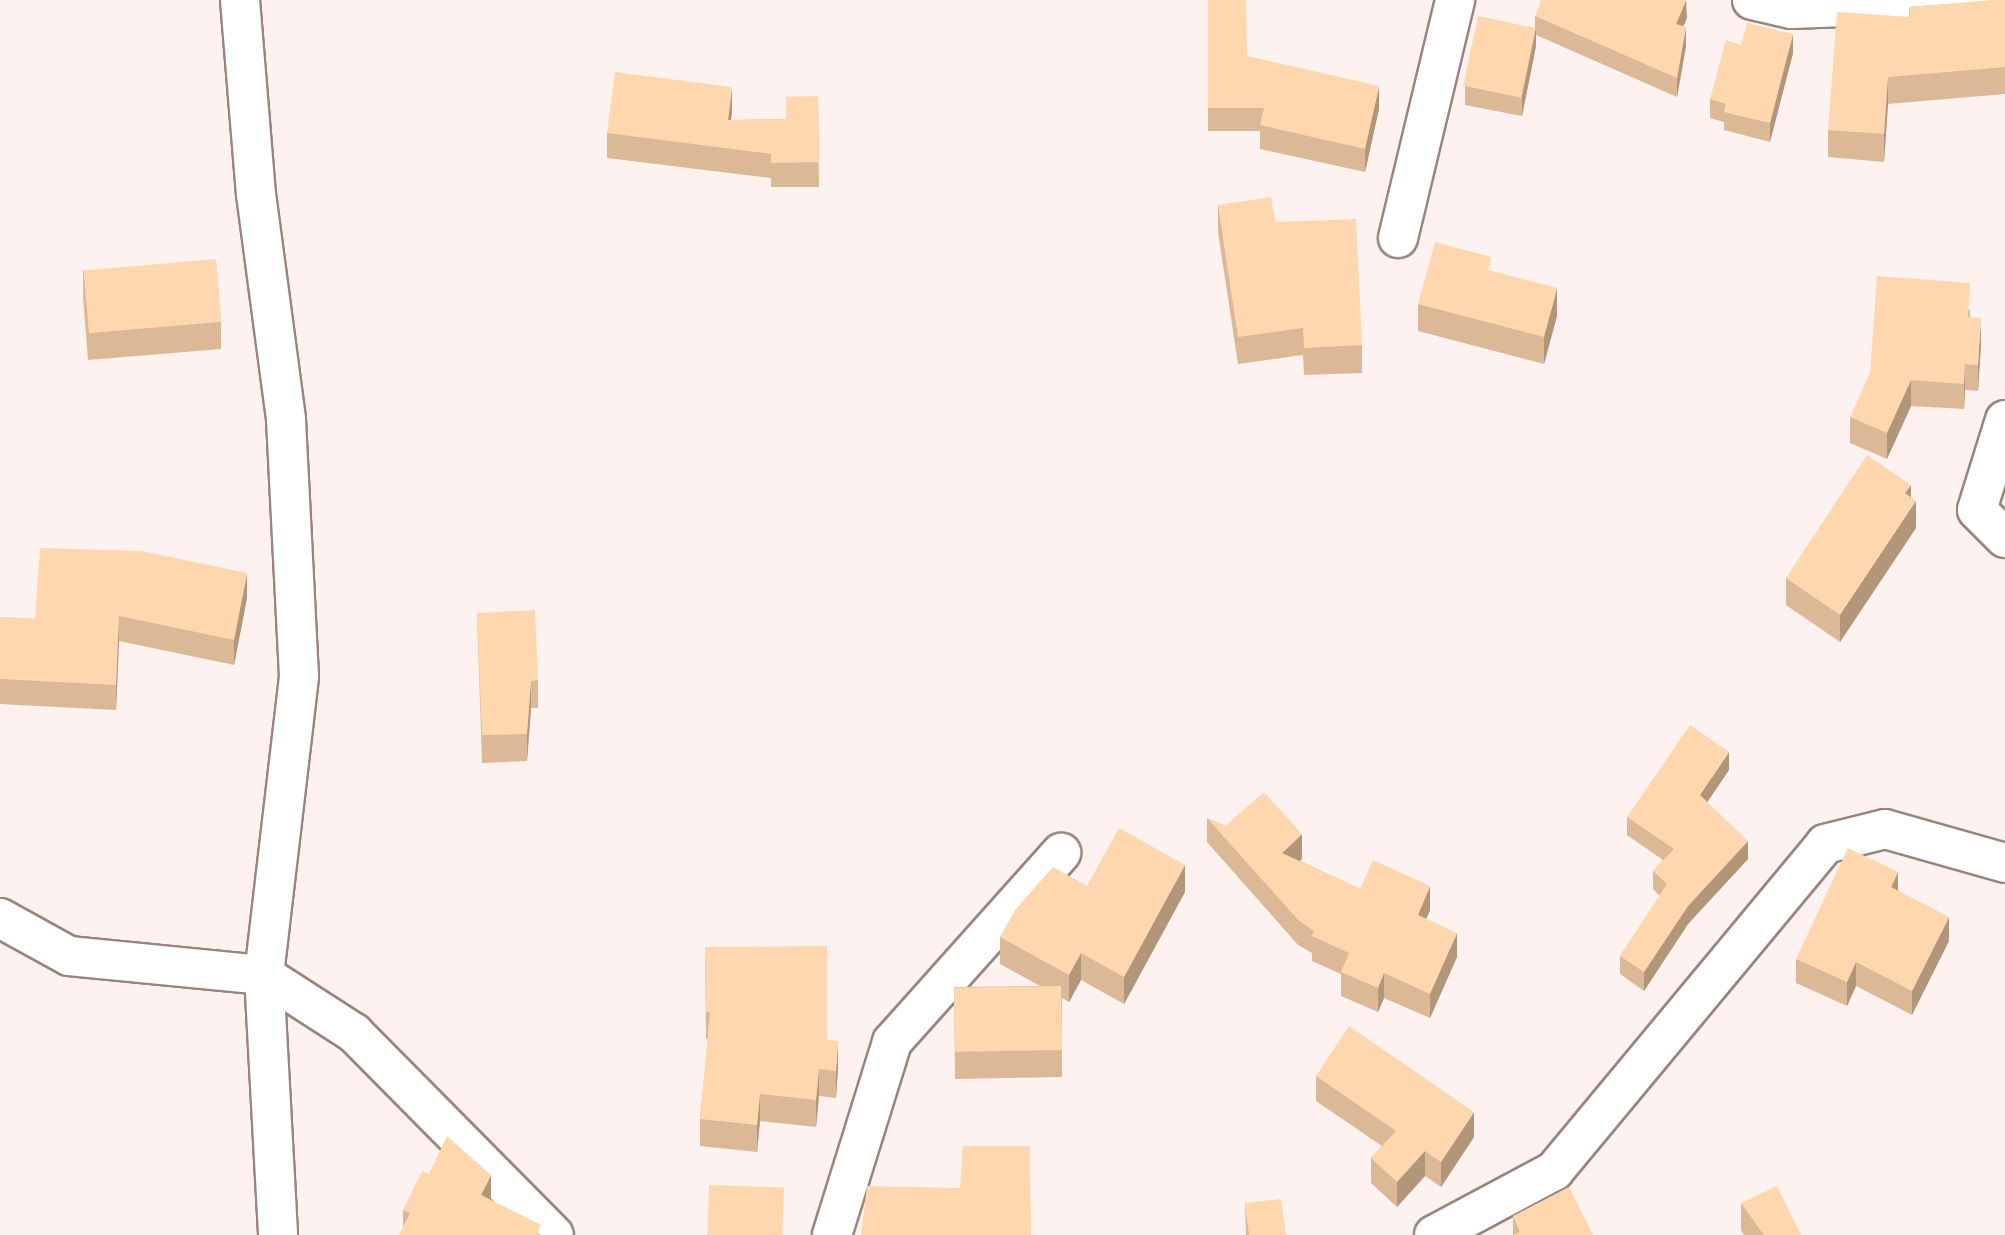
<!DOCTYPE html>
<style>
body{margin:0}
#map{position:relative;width:2005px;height:1235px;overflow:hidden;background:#fdf2ef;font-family:Helvetica,sans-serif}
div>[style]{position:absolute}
.roads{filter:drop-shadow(2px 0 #9b847d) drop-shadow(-2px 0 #9b847d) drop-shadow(0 2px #9b847d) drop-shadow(0 -2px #9b847d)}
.minor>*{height:38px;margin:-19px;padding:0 19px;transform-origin:19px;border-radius:19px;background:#fff}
.wall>*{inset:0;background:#dbb996}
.shaded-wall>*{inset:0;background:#b2967a}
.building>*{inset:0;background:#ffd7ae;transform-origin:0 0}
span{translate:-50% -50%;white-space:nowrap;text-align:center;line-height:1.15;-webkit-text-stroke:8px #fdf2ef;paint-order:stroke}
</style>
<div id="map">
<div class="roads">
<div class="minor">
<i style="left:240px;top:0;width:195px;rotate:85.3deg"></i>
<i style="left:256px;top:194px;width:228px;rotate:82.4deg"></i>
<i style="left:286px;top:420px;width:257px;rotate:87.1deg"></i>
<i style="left:299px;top:677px;width:300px;rotate:96.7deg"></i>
<i style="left:264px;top:975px;width:260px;rotate:86.9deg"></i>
<i style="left:1752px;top:0;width:40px;rotate:13deg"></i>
<i style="left:1791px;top:9px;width:214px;rotate:-2.1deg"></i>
<i style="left:1398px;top:238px;width:245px;rotate:-76.5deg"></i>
<i style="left:2005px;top:420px;width:94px;rotate:107.3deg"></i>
<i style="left:1977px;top:510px;width:40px;rotate:45deg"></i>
<i style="left:0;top:918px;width:79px;rotate:28.8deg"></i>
<i style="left:69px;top:956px;width:196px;rotate:5.6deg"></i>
<i style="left:264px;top:975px;width:107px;rotate:32.8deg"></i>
<i style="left:354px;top:1033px;width:284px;rotate:45.3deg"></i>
<i style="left:832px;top:1235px;width:202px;rotate:-72.7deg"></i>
<i style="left:892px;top:1042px;width:254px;rotate:-48.2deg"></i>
<i style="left:1434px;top:1235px;width:136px;rotate:-28.1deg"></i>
<i style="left:1554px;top:1171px;width:425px;rotate:-50.3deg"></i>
<i style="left:1825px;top:844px;width:62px;rotate:-14deg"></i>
<i style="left:1885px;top:829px;width:125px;rotate:15.8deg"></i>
</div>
</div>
<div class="wall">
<i style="clip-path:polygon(1208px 0,1247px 56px,1379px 109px,1365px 172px,1260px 149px,1260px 131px,1208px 131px)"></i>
<i style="clip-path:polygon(2005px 0,2005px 94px,1888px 104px,1884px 162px,1828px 157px,1828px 130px,1909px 17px,1909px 7px)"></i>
<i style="clip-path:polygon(1535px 16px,1687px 18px,1683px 26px,1686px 46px,1677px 97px,1536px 35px,1536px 46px,1522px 116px,1465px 105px,1465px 86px,1535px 28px)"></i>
<i style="clip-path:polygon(1741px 45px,1793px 53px,1770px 142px,1724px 130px,1724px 122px,1710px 118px,1710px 99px)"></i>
<i style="clip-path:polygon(818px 96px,819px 187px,771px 187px,771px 178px,607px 158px,607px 133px,732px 111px,731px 120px,786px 119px)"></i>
<i style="clip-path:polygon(1218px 205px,1275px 222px,1362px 345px,1362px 373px,1304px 375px,1303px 355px,1238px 364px,1218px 232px)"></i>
<i style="clip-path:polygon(83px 270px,221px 322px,221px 349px,88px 360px,83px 297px)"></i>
<i style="clip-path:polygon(1491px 271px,1557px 316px,1544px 364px,1418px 331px,1418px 304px)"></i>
<i style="clip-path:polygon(1970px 309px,1970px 317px,1981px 344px,1978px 391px,1965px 390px,1964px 409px,1911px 406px,1887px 459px,1850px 443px,1850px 417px)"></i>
<i style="clip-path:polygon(1911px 497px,1916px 528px,1840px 642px,1786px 605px,1786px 578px)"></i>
<i style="clip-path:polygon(247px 598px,234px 665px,119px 641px,116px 710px,0 704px,0 617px,35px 619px)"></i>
<i style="clip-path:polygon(477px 613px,538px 680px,538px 708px,531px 708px,527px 761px,482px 763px)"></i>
<i style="clip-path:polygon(1729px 770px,1707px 802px,1748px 859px,1688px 924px,1644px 991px,1620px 974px,1620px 956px,1660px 896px,1653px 889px,1653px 871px,1663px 860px,1627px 835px,1627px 817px)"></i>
<i style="clip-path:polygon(1207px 818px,1302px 859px,1300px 861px,1360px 889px,1430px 910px,1426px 919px,1457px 957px,1430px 1018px,1384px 998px,1378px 1012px,1341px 996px,1341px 974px,1312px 961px,1312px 953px,1298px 945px,1207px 842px)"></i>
<i style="clip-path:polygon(1087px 886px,1185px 892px,1124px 1004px,1081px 980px,1069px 1002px,1062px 998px,1062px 1077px,955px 1079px,954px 987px,1040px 986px,1000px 964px,1000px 937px)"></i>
<i style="clip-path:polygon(1898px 890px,1949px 941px,1912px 1015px,1856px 986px,1847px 1006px,1796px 983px,1796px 959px)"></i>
<i style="clip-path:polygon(705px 947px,827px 1040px,838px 1068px,836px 1098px,819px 1096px,816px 1127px,760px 1121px,757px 1152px,700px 1146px,700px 1119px,708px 1039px,706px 1039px)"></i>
<i style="clip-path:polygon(1316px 1076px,1474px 1137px,1441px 1187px,1425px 1176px,1397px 1207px,1371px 1183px,1371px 1158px,1382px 1146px,1316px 1101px)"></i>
<i style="clip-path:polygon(491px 1200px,541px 1235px,403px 1226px,403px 1210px)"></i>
<i style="clip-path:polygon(1245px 1203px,1286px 1235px,1246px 1235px)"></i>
<i style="clip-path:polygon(1741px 1203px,1801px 1235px,1744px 1235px,1741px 1230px)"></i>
<i style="clip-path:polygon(1513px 1216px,1593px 1235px,1513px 1235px)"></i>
</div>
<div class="shaded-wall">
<i style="clip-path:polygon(1686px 0,1687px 18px,1676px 43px,1676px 24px)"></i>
<i style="clip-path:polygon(1686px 27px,1686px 46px,1677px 97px,1677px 78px)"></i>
<i style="clip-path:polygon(1536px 28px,1536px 46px,1522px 116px,1522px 97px)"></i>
<i style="clip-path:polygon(1793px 34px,1793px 53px,1770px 142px,1770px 123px)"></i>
<i style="clip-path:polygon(1888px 77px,1888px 104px,1884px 162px,1884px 134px)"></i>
<i style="clip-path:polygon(1379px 86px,1379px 109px,1365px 172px,1365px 149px)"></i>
<i style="clip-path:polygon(732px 87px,732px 111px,728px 144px,728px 120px)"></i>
<i style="clip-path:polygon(1557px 288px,1557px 316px,1544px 364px,1544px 337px)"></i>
<i style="clip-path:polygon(1981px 318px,1981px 344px,1978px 391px,1978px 365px)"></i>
<i style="clip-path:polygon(1965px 364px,1965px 390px,1964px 409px,1964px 384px)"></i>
<i style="clip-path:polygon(1911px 380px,1911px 406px,1887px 459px,1887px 433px)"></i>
<i style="clip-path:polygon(1911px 485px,1911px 508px,1916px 501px,1916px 528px,1840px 642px,1840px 615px,1905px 493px)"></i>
<i style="clip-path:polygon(247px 573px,247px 598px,234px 665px,234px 640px)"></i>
<i style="clip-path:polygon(119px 616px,119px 641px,116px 710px,116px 685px)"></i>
<i style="clip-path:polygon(531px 681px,531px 708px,527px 761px,527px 734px)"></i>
<i style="clip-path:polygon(1729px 752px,1729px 770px,1700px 813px,1700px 795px)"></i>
<i style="clip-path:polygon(1302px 834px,1302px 859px,1282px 877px,1282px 853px)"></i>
<i style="clip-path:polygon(1748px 841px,1748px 859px,1688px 924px,1644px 991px,1644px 972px,1688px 906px)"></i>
<i style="clip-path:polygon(1185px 865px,1185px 892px,1124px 1004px,1124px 977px)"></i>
<i style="clip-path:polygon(1898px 872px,1898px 895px,1891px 887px)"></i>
<i style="clip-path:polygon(1430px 886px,1430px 910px,1418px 939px,1418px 915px)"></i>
<i style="clip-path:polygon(1949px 917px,1949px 941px,1912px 1015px,1912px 991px)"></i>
<i style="clip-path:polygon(1457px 933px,1457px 957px,1430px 1018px,1430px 994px)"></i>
<i style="clip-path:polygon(1081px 953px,1081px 980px,1069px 1002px,1069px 975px)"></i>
<i style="clip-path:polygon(1856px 962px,1856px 986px,1847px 1006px,1847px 982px)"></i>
<i style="clip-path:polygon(1384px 973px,1384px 998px,1378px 1012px,1378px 988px)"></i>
<i style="clip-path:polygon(838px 1041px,838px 1068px,836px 1098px,836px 1071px)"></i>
<i style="clip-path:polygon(819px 1069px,819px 1096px,816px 1127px,816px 1100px)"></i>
<i style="clip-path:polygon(760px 1094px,760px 1121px,757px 1152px,757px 1125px)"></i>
<i style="clip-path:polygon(1474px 1112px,1474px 1137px,1441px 1187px,1441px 1162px)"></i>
<i style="clip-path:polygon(1425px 1151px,1425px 1176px,1397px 1207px,1397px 1182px)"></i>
<i style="clip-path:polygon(491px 1175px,491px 1202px,481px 1195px)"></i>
</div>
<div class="building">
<i style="clip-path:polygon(1208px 0,1246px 0,1247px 56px,1379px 86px,1365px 149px,1260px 125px,1264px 108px,1208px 108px)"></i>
<i style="clip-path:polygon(1541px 0,1686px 0,1676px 24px,1686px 27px,1677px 78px,1535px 16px)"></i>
<i style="clip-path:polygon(1993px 0,2005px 0,2005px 67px,1888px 77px,1884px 134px,1828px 130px,1837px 12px,1910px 17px,1909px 7px)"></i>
<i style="left:1478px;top:16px;width:59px;height:71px;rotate:12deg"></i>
<i style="clip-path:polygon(1747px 23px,1793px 34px,1770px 123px,1724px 112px,1726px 104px,1710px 99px,1726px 40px,1741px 45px)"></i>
<i style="clip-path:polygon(615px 72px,732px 87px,728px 120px,786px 119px,786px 97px,818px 96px,819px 162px,771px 163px,771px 154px,607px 133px)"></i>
<i style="clip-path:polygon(1271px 197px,1275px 222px,1356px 219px,1362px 345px,1304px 348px,1303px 328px,1238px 337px,1218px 205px)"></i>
<i style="clip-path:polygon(1435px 242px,1491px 257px,1488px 270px,1557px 288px,1544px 337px,1418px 304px)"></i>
<i style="left:216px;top:259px;width:63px;height:133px;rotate:85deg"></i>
<i style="clip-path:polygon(1877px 276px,1970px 283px,1968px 317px,1981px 318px,1978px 365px,1965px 364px,1964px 384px,1911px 380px,1887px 433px,1850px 417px,1870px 373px)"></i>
<i style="clip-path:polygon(1867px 455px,1911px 485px,1905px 493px,1916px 501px,1840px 615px,1786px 578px)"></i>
<i style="clip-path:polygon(40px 548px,141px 551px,247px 573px,234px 640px,119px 616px,116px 685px,0 679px,0 617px,35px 619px)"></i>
<i style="clip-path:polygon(535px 610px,538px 680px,531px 681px,527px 734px,482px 735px,477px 613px)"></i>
<i style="clip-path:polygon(1690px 725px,1729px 752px,1700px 795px,1748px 841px,1688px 906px,1644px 972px,1620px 956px,1667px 884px,1653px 871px,1674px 849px,1627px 817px)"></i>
<i style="clip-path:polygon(1264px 792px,1302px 834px,1282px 853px,1360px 889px,1373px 860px,1430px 886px,1418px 915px,1457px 933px,1430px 994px,1384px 973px,1378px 988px,1341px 972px,1349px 953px,1312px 936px,1314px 931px,1298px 920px,1207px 818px,1225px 826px)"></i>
<i style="clip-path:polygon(1119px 828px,1185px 865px,1124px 977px,1081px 953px,1069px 975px,1000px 937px,1015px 910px,1053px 867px,1087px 886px)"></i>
<i style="clip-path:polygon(1848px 848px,1898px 872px,1891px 887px,1949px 917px,1912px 991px,1856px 962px,1847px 982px,1796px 959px)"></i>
<i style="clip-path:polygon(827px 946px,827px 1040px,838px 1041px,836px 1071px,819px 1069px,816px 1100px,760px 1094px,757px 1125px,700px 1119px,710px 1012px,706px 1012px,705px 947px)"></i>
<i style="left:1061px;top:986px;width:64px;height:107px;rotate:89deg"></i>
<i style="clip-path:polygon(1349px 1026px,1474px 1112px,1441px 1162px,1425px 1151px,1397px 1182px,1371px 1158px,1396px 1131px,1316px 1076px)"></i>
<i style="clip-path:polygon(447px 1136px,491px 1175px,481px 1195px,541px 1225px,537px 1235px,399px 1235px,410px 1213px,403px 1210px,422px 1171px,429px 1174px)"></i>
<i style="clip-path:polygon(963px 1146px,1030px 1146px,1031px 1235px,861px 1235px,867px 1186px,960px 1188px)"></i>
<i style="left:709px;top:1185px;width:75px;height:50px;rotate:2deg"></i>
<i style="clip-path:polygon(1777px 1186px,1801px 1235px,1764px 1235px,1741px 1203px)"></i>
<i style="clip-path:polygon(1569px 1187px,1593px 1235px,1513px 1235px,1520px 1232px,1513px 1216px)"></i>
<i style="clip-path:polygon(1281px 1199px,1286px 1235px,1249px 1235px,1245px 1203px)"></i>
</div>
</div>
